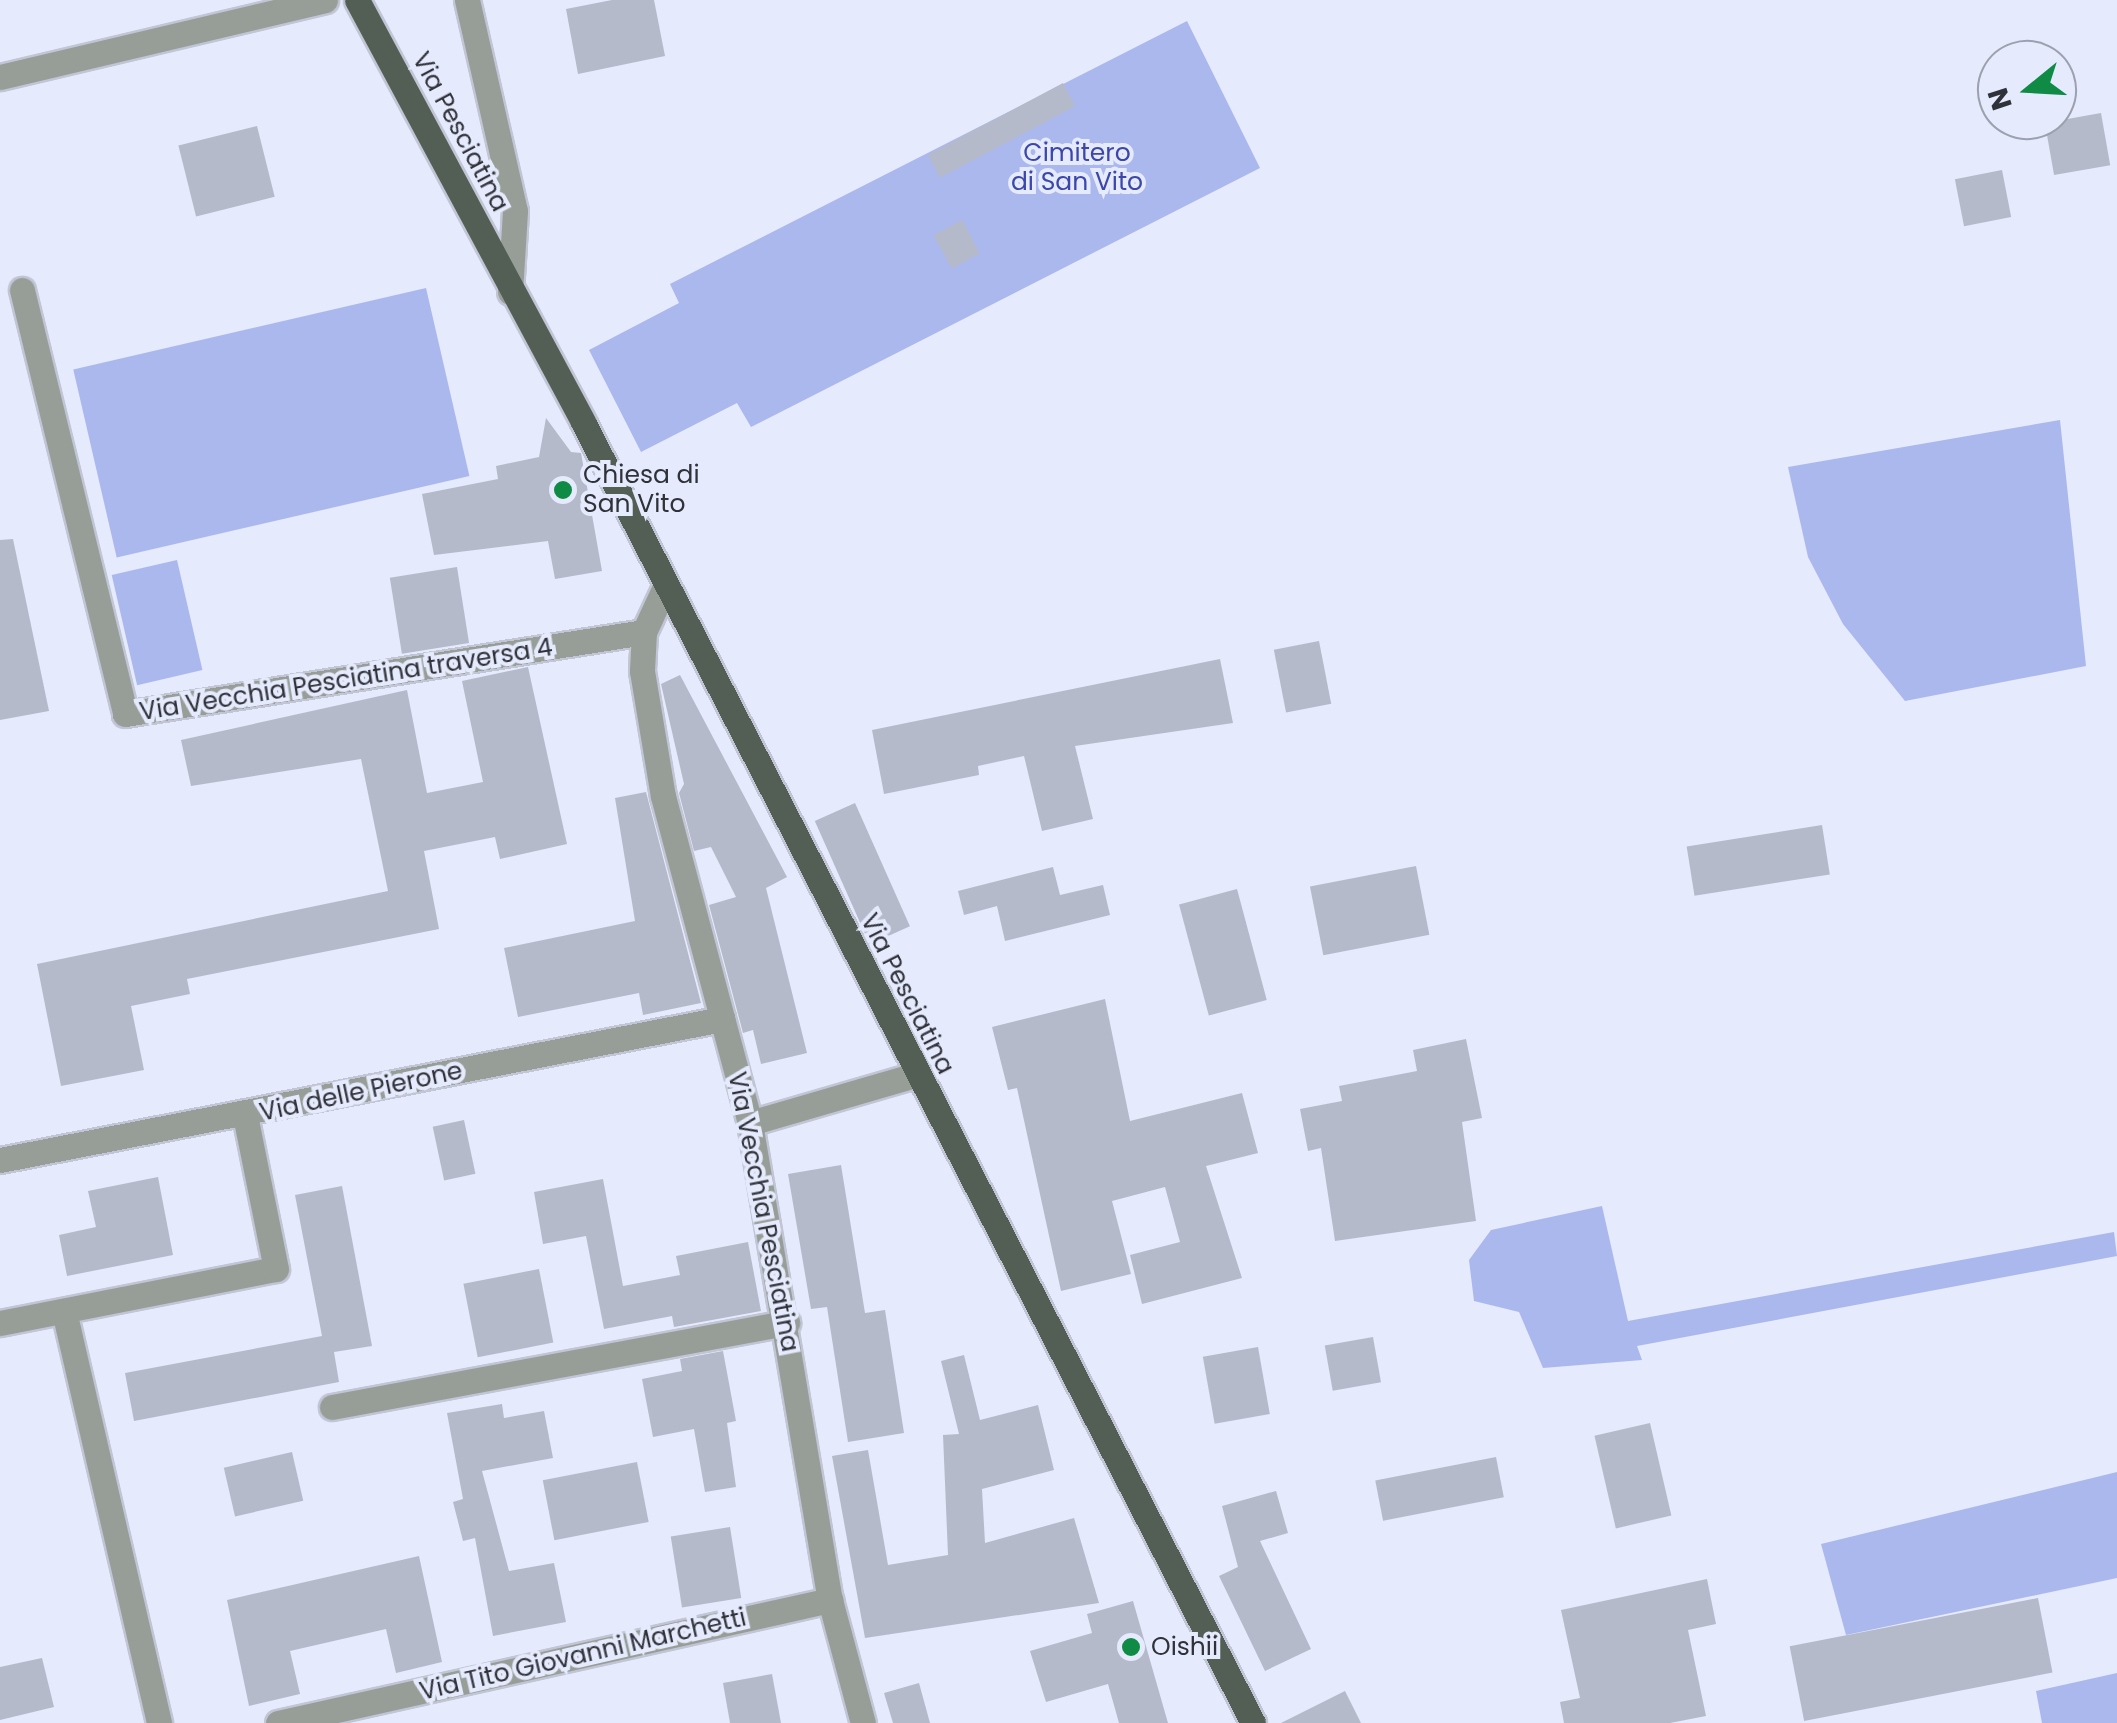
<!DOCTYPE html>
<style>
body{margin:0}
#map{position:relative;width:2117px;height:1723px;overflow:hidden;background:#e5eafc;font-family:Poppins,sans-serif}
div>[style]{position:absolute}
.green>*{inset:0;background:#abb8ed;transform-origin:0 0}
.building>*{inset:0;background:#b5bacb;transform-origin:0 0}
.roads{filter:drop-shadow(2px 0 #c1c5d5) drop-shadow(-2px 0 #c1c5d5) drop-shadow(0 2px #c1c5d5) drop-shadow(0 -2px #c1c5d5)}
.minor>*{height:25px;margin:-12.5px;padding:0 12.5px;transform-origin:12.5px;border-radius:12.5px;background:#979e98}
.major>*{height:25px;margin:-12.5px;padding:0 12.5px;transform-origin:12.5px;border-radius:12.5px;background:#535f55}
.dots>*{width:28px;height:28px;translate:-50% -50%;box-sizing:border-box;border:5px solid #e5eafc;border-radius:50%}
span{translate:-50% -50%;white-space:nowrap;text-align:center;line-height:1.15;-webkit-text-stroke:8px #e5eafc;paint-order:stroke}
.street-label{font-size:25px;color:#303239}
.park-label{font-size:25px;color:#3c47aa}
.poi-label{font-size:25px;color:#303239}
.left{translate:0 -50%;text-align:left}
.north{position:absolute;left:1977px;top:40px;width:100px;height:100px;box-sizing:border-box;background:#e5eafc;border:2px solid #9da0ae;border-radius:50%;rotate:252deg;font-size:28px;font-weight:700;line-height:40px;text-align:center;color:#303239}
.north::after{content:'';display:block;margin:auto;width:35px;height:45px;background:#108b46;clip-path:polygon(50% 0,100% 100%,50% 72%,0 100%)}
</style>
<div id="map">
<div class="green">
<i style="clip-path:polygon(1187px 21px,1260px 168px,751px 427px,737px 403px,641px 452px,589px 350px,679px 303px,670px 284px)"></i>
<i style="left:426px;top:288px;width:193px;height:362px;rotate:77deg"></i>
<i style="clip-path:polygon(2060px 420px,2086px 666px,1905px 701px,1843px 624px,1808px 557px,1788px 467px)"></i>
<i style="left:177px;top:560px;width:113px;height:67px;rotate:77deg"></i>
<i style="clip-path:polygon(1602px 1206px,1628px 1321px,2114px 1232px,2117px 1256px,1637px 1346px,1642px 1360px,1543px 1368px,1519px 1312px,1474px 1301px,1469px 1260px,1491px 1230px)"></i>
<i style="clip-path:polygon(2117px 1472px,2117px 1578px,1846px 1635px,1821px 1544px)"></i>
<i style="clip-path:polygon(2117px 1673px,2117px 1723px,2042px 1723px,2036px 1691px)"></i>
</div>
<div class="building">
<i style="clip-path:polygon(612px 0,654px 0,665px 56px,578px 74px,566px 9px)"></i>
<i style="left:1063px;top:83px;width:26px;height:153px;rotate:62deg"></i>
<i style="left:2101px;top:113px;width:53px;height:57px;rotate:80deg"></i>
<i style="left:257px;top:126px;width:73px;height:81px;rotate:76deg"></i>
<i style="left:2002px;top:170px;width:48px;height:48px;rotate:79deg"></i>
<i style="left:962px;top:220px;width:38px;height:32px;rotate:62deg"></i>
<i style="clip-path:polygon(546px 418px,571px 452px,581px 453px,602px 571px,555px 579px,548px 541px,434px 555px,422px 494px,498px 479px,496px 466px,539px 457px)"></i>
<i style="clip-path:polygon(13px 539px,49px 711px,0 720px,0 540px)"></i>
<i style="left:457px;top:567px;width:77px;height:68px;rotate:81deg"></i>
<i style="left:1319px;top:641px;width:64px;height:46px;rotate:79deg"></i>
<i style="clip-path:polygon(1220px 659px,1233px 723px,1075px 746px,1093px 819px,1042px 831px,1024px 756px,978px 766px,979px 775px,884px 794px,872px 730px)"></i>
<i style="clip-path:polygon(528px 667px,567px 844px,500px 859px,495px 837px,424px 851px,439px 929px,187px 979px,190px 994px,131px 1006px,144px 1070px,61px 1086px,37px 964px,388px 891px,361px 759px,191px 786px,181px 740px,407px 690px,427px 793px,483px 782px,462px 681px)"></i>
<i style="clip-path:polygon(680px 675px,787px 877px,766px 888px,807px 1053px,761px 1064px,753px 1030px,743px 1033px,709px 905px,736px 897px,711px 847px,694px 851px,679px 793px,684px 784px,661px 684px)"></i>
<i style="clip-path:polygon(646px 792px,701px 1003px,643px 1015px,639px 993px,518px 1017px,504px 948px,635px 921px,615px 798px)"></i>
<i style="left:855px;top:803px;width:135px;height:44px;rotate:66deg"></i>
<i style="left:1822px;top:825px;width:50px;height:137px;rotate:81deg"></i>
<i style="left:1416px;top:866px;width:70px;height:108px;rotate:79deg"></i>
<i style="clip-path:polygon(1053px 867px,1060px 895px,1103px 885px,1110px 915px,1005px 941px,997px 906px,964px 915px,958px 891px)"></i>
<i style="left:1237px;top:889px;width:115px;height:60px;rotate:75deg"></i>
<i style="clip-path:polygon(1105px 999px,1130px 1121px,1242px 1093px,1258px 1153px,1206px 1166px,1242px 1278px,1142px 1304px,1130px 1255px,1180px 1242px,1165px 1187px,1112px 1201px,1131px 1274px,1061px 1291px,1017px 1088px,1008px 1090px,992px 1027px)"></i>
<i style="clip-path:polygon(1466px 1039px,1482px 1118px,1462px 1122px,1476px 1221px,1335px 1241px,1321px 1148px,1308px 1151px,1300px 1109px,1342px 1101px,1339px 1086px,1417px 1071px,1413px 1050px)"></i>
<i style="left:464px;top:1120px;width:55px;height:32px;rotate:78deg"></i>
<i style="clip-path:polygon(841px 1165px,865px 1313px,885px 1310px,904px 1433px,848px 1442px,827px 1307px,811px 1309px,788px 1174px)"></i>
<i style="clip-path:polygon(158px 1177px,173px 1255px,67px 1276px,59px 1235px,96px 1227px,88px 1191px)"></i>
<i style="clip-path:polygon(603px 1179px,623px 1286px,680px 1275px,676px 1256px,748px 1242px,761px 1311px,674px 1327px,672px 1316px,604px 1329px,586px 1236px,543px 1244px,534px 1192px)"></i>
<i style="clip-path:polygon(342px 1186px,372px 1346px,334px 1352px,339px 1382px,134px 1421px,125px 1373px,322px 1336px,295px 1195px)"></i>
<i style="left:539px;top:1269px;width:75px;height:77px;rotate:79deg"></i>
<i style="left:1373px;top:1337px;width:46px;height:49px;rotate:80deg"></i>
<i style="left:1258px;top:1347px;width:68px;height:56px;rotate:80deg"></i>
<i style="clip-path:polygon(723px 1351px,736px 1421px,727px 1423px,736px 1487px,705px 1492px,694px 1429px,653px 1437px,642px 1379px,682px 1371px,680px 1359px)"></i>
<i style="clip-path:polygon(964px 1355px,980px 1420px,1038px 1405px,1054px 1470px,982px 1489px,985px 1543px,1074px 1518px,1099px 1603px,865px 1638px,832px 1456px,868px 1450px,888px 1565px,948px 1555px,943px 1435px,959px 1434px,941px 1361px)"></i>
<i style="clip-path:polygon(502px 1404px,504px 1418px,544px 1411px,553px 1458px,482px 1471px,509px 1571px,554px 1563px,566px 1622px,493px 1636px,475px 1538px,463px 1541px,453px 1502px,463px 1499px,447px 1413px)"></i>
<i style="left:1650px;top:1423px;width:95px;height:57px;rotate:77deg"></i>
<i style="left:292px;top:1452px;width:50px;height:70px;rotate:77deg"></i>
<i style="left:1496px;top:1457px;width:41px;height:123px;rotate:79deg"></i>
<i style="left:637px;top:1462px;width:61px;height:96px;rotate:79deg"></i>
<i style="clip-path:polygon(1276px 1491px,1288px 1533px,1260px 1541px,1311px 1649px,1265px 1671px,1219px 1576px,1238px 1567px,1222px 1506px)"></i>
<i style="left:730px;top:1527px;width:72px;height:60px;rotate:81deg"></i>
<i style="clip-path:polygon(419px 1556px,442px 1662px,396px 1673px,386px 1629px,290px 1651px,300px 1694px,249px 1706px,227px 1600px)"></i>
<i style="clip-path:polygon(1707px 1579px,1716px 1624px,1688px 1630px,1706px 1716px,1670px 1723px,1564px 1723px,1560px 1702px,1580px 1698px,1561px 1610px)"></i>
<i style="left:2038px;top:1598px;width:76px;height:253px;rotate:79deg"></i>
<i style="clip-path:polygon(1133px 1601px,1168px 1723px,1119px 1723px,1108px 1684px,1046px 1702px,1030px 1651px,1092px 1633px,1087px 1614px)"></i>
<i style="clip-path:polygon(42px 1658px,54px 1707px,0 1720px,0 1667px)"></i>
<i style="clip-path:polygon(772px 1674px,781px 1723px,730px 1723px,723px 1683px)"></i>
<i style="clip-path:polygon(919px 1683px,930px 1723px,893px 1723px,884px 1693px)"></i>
<i style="clip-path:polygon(1345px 1691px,1361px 1723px,1281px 1723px)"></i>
</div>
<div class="roads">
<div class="minor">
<i style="left:467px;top:0;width:216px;rotate:77.2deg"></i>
<i style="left:515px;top:211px;width:81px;rotate:93.5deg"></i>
<i style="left:0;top:77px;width:334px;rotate:-13.3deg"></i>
<i style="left:22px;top:290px;width:436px;rotate:76.3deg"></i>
<i style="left:125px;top:714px;width:525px;rotate:-8.98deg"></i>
<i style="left:664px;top:589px;width:47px;rotate:114.9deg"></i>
<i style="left:644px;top:632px;width:39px;rotate:93deg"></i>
<i style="left:642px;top:671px;width:127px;rotate:80.5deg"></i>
<i style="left:663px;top:796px;width:338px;rotate:75.1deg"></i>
<i style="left:750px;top:1123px;width:484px;rotate:80.5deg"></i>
<i style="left:830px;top:1600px;width:127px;rotate:75deg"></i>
<i style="left:750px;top:1123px;width:172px;rotate:-16.2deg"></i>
<i style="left:0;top:1160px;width:736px;rotate:-11.05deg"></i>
<i style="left:64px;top:1311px;width:423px;rotate:77deg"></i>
<i style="left:0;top:1323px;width:281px;rotate:-11.1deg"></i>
<i style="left:276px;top:1269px;width:157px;rotate:-101.4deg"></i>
<i style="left:332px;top:1407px;width:463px;rotate:-10.5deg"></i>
<i style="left:278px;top:1723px;width:566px;rotate:-12.56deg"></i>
</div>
<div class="major">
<i style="left:357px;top:0;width:479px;rotate:61.8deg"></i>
<i style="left:583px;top:422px;width:1463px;rotate:62.75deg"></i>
</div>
</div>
<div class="dots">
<i style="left:563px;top:490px;background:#108b46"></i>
<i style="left:1131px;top:1647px;background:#108b46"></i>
</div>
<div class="street-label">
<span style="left:460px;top:132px;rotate:62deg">Via Pesciatina</span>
<span style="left:346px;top:680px;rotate:-9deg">Via Vecchia Pesciatina traversa 4</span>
<span style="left:907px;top:994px;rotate:63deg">Via Pesciatina</span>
<span style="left:361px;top:1092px;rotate:-12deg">Via delle Pierone</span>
<span style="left:763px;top:1212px;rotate:79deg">Via Vecchia Pesciatina</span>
<span style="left:583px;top:1655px;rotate:-13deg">Via Tito Giovanni Marchetti</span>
</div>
<div class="park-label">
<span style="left:1077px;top:168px">Cimitero<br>di San Vito</span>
</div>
<div class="poi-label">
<span class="left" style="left:583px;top:490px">Chiesa di<br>San Vito</span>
<span class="left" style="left:1151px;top:1647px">Oishii</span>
</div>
<div class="north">N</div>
</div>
